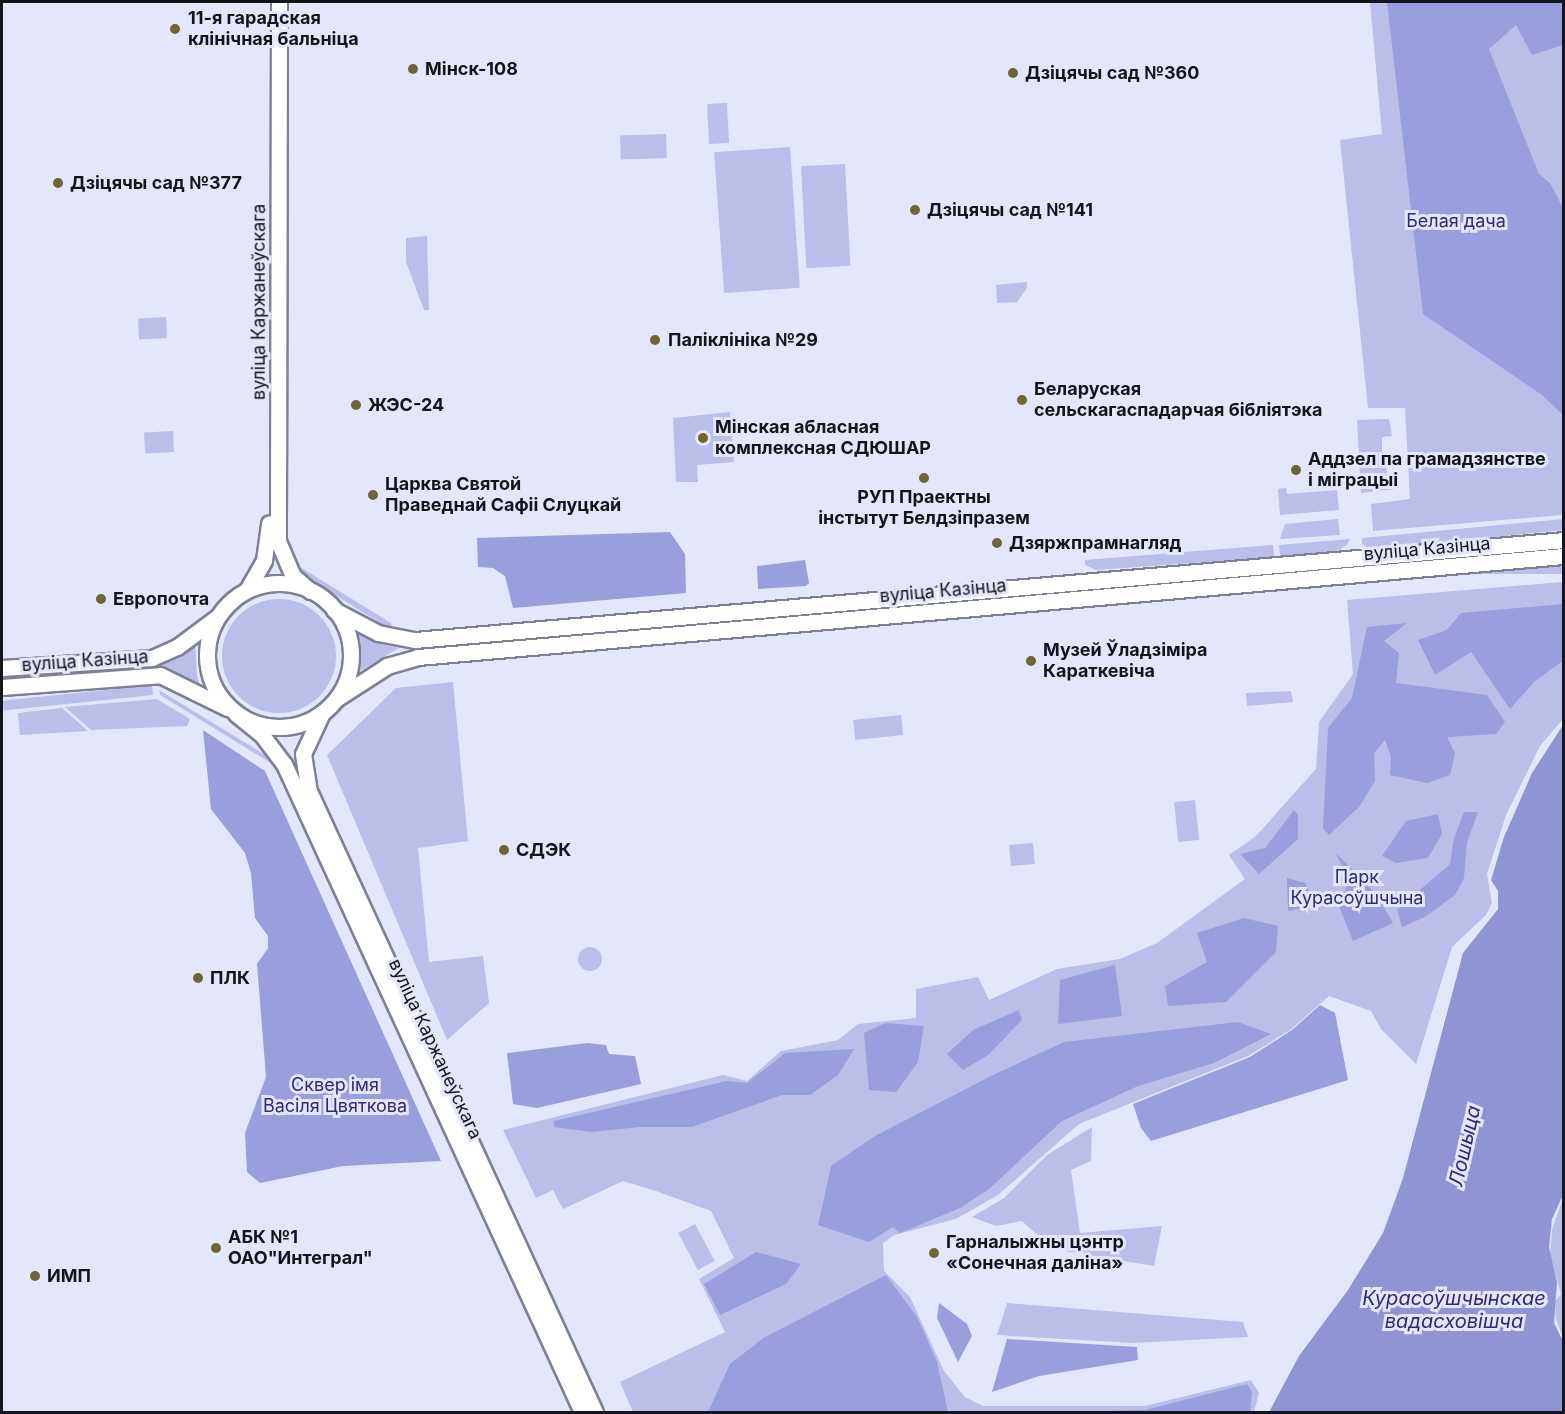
<!DOCTYPE html>
<meta charset="utf-8">
<style>
body{margin:0}
#map{position:relative;width:1565px;height:1414px;overflow:hidden;background:#e4e6fc;font-family:Inter,sans-serif}
div>[style]{position:absolute}
.green>*{inset:0;background:#babee8;transform-origin:0 0}
.round{border-radius:50%}
.forest>*{inset:0;background:#999edd}
.water>*{inset:0;background:#8f94d3}
.roads{filter:drop-shadow(2px 0 #7e8093) drop-shadow(-2px 0 #7e8093) drop-shadow(0 2px #7e8093) drop-shadow(0 -2px #7e8093)}
.secondary>*{height:15px;margin:-7.5px;padding:0 7.5px;transform-origin:7.5px;border-radius:7.5px;background:#fff}
.secondary>.ring{margin:-7.5px;padding:0;box-sizing:content-box;background:none;border:15px solid #fff;border-radius:50%}
.dots>*{width:16px;height:16px;translate:-50% -50%;box-sizing:border-box;border:3px solid #e4e6fc;border-radius:50%}
span{translate:-50% -50%;white-space:nowrap;text-align:center;line-height:1.15;-webkit-text-stroke:6px #e4e6fc;paint-order:stroke}
.poi-label{font-size:18px;color:#14151c;font-weight:700}
.left{translate:0 -50%;text-align:left}
.park-label{font-size:18px;color:#2e2a74}
.street-label{font-size:18px;color:#14151c}
.water-label{font-size:20px;color:#2e2a73;font-style:italic}
.frame{position:absolute;inset:0;border:3px solid #14151c;pointer-events:none}
</style>
<div id="map">
<div class="green">
<i style="clip-path:polygon(1370px 2px,1563px 2px,1563px 515px,1373px 531px,1371px 504px,1410px 499px,1405px 408px,1368px 408px,1340px 140px,1382px 134px)"></i>
<i style="left:727px;top:103px;width:40px;height:20px;rotate:87deg"></i>
<i style="left:666px;top:134px;width:24px;height:46px;rotate:88deg"></i>
<i style="left:790px;top:147px;width:141px;height:76px;rotate:86deg"></i>
<i style="left:845px;top:164px;width:102px;height:44px;rotate:87deg"></i>
<i style="clip-path:polygon(427px 236px,429px 310px,424px 310px,406px 262px,406px 238px)"></i>
<i style="clip-path:polygon(1027px 282px,1027px 288px,1017px 302px,997px 303px,996px 285px)"></i>
<i style="left:166px;top:317px;width:21px;height:28px;rotate:87deg"></i>
<i style="clip-path:polygon(730px 412px,734px 462px,697px 465px,698px 482px,676px 482px,673px 418px)"></i>
<i style="clip-path:polygon(1389px 419px,1392px 436px,1382px 437px,1382px 453px,1386px 453px,1387px 480px,1395px 480px,1396px 489px,1361px 493px,1357px 420px)"></i>
<i style="left:173px;top:431px;width:21px;height:29px;rotate:87deg"></i>
<i style="clip-path:polygon(1286px 488px,1287px 494px,1337px 490px,1339px 510px,1280px 515px,1278px 489px)"></i>
<i style="clip-path:polygon(1338px 519px,1340px 535px,1280px 539px,1285px 524px)"></i>
<i style="clip-path:polygon(1563px 519px,1563px 530px,1371px 550px,1362px 544px,1362px 538px)"></i>
<i style="clip-path:polygon(1350px 539px,1347px 545px,1335px 552px,1280px 556px,1279px 545px)"></i>
<i style="clip-path:polygon(1273px 545px,1274px 557px,1096px 570px,1085px 565px,1085px 560px)"></i>
<i style="clip-path:polygon(292px 562px,391px 623px,392px 630px,307px 578px)"></i>
<i style="left:1563px;top:563px;width:11px;height:252px;rotate:90deg"></i>
<i style="clip-path:polygon(1563px 582px,1563px 719px,1540px 746px,1506px 815px,1487px 874px,1492px 903px,1486px 915px,1452px 947px,1416px 1064px,1381px 1029px,1371px 1011px,1329px 996px,1290px 1030px,1248px 1056px,1079px 1124px,998px 1195px,956px 1219px,894px 1235px,883px 1243px,884px 1271px,910px 1297px,944px 1371px,965px 1397px,983px 1406px,1145px 1406px,1251px 1380px,1259px 1393px,1254px 1412px,633px 1412px,620px 1382px,725px 1332px,699px 1279px,734px 1258px,711px 1211px,656px 1191px,623px 1181px,563px 1209px,553px 1190px,536px 1198px,503px 1130px,723px 1075px,747px 1081px,781px 1051px,838px 1040px,858px 1024px,916px 1018px,916px 989px,978px 977px,989px 1000px,1057px 969px,1120px 959px,1157px 943px,1245px 879px,1229px 855px,1256px 836px,1316px 769px,1319px 722px,1353px 674px,1347px 600px)"></i>
<i class="round" style="left:222px;top:599px;width:114px;height:114px"></i>
<i style="clip-path:polygon(357px 632px,385px 645px,399px 648px,360px 671px)"></i>
<i style="clip-path:polygon(195px 642px,197px 675px,201px 689px,159px 665px)"></i>
<i style="clip-path:polygon(453px 682px,468px 841px,418px 848px,429px 962px,483px 956px,489px 1003px,447px 1040px,327px 755px,396px 688px)"></i>
<i style="left:152px;top:685px;width:10px;height:150px;rotate:84deg"></i>
<i style="clip-path:polygon(159px 690px,267px 756px,274px 765px,160px 695px)"></i>
<i style="clip-path:polygon(1291px 691px,1293px 702px,1247px 706px,1246px 693px)"></i>
<i style="clip-path:polygon(157px 699px,190px 719px,187px 726px,91px 730px,65px 707px)"></i>
<i style="clip-path:polygon(62px 708px,88px 731px,20px 735px,18px 713px)"></i>
<i style="left:901px;top:715px;width:20px;height:48px;rotate:84deg"></i>
<i style="left:1195px;top:800px;width:40px;height:21px;rotate:84deg"></i>
<i style="left:1033px;top:843px;width:21px;height:24px;rotate:85deg"></i>
<i class="round" style="left:578px;top:947px;width:24px;height:24px"></i>
<i style="clip-path:polygon(1092px 1127px,1091px 1161px,1071px 1170px,1080px 1233px,1162px 1226px,1154px 1266px,1053px 1249px,1022px 1221px,996px 1226px,972px 1217px,1004px 1198px,1047px 1155px)"></i>
<i style="clip-path:polygon(1563px 1198px,1563px 1338px,1556px 1319px,1555px 1302px,1561px 1294px,1550px 1256px,1552px 1230px)"></i>
<i style="left:695px;top:1224px;width:42px;height:19px;rotate:62deg"></i>
<i style="clip-path:polygon(1007px 1303px,1243px 1322px,1248px 1337px,1132px 1343px,997px 1335px)"></i>
</div>
<div class="forest">
<i style="clip-path:polygon(1387px 2px,1563px 2px,1563px 45px,1532px 55px,1516px 25px,1489px 49px,1539px 174px,1550px 183px,1563px 208px,1563px 415px,1542px 395px,1423px 314px)"></i>
<i style="clip-path:polygon(670px 532px,685px 554px,686px 593px,513px 608px,505px 576px,493px 568px,478px 567px,477px 538px)"></i>
<i style="clip-path:polygon(805px 560px,809px 583px,806px 586px,758px 589px,757px 566px)"></i>
<i style="clip-path:polygon(1563px 604px,1563px 661px,1535px 681px,1510px 709px,1471px 652px,1435px 675px,1418px 640px,1447px 630px,1461px 613px)"></i>
<i style="clip-path:polygon(1407px 623px,1384px 641px,1399px 653px,1396px 683px,1487px 695px,1505px 722px,1496px 734px,1447px 737px,1455px 753px,1450px 775px,1427px 783px,1390px 775px,1391px 757px,1385px 740px,1374px 753px,1375px 781px,1359px 807px,1329px 835px,1323px 828px,1328px 728px,1352px 698px,1367px 627px)"></i>
<i style="clip-path:polygon(203px 730px,265px 771px,441px 1161px,343px 1166px,260px 1183px,247px 1172px,245px 1133px,266px 1077px,257px 964px,268px 948px,268px 936px,255px 918px,251px 873px,245px 853px,211px 809px)"></i>
<i style="clip-path:polygon(1294px 810px,1298px 815px,1298px 839px,1259px 874px,1240px 854px,1265px 848px)"></i>
<i style="clip-path:polygon(1464px 812px,1478px 812px,1467px 842px,1464px 878px,1455px 895px,1425px 917px,1402px 927px,1397px 910px,1450px 864px,1454px 838px)"></i>
<i style="clip-path:polygon(1438px 814px,1442px 834px,1428px 858px,1396px 863px,1382px 856px,1406px 821px)"></i>
<i style="clip-path:polygon(1336px 853px,1376px 894px,1393px 923px,1353px 941px,1338px 904px,1349px 882px)"></i>
<i style="clip-path:polygon(1287px 878px,1305px 883px,1316px 905px,1288px 911px)"></i>
<i style="clip-path:polygon(1244px 918px,1278px 926px,1276px 952px,1226px 1002px,1168px 1006px,1165px 986px,1207px 962px,1197px 933px)"></i>
<i style="clip-path:polygon(1115px 965px,1122px 1016px,1058px 1024px,1060px 980px)"></i>
<i style="clip-path:polygon(1320px 1005px,1335px 1013px,1348px 1080px,1151px 1141px,1141px 1128px,1133px 1104px,1250px 1057px,1292px 1030px)"></i>
<i style="clip-path:polygon(1019px 1010px,1022px 1020px,988px 1055px,963px 1070px,947px 1054px,973px 1030px)"></i>
<i style="clip-path:polygon(1238px 1022px,1271px 1034px,1214px 1063px,1138px 1086px,1062px 1121px,989px 1189px,960px 1208px,900px 1233px,893px 1227px,869px 1242px,818px 1225px,831px 1166px,875px 1136px,991px 1076px,1064px 1042px)"></i>
<i style="clip-path:polygon(885px 1023px,924px 1026px,918px 1062px,896px 1092px,869px 1090px,864px 1033px)"></i>
<i style="clip-path:polygon(587px 1043px,606px 1045px,609px 1054px,635px 1056px,641px 1084px,537px 1108px,513px 1104px,507px 1053px)"></i>
<i style="clip-path:polygon(854px 1049px,838px 1075px,810px 1095px,782px 1095px,692px 1127px,640px 1127px,592px 1132px,554px 1127px,554px 1121px,727px 1081px,747px 1083px,785px 1053px)"></i>
<i style="clip-path:polygon(756px 1252px,801px 1264px,786px 1284px,720px 1315px,704px 1284px)"></i>
<i style="clip-path:polygon(886px 1275px,917px 1317px,927px 1339px,937px 1362px,948px 1412px,708px 1412px,730px 1364px,765px 1337px)"></i>
<i style="clip-path:polygon(939px 1303px,967px 1324px,972px 1336px,958px 1362px,937px 1318px)"></i>
<i style="clip-path:polygon(1007px 1339px,1137px 1347px,1138px 1360px,1039px 1376px,992px 1392px)"></i>
<i style="clip-path:polygon(1247px 1384px,1252px 1392px,1250px 1412px,1067px 1412px,1145px 1410px)"></i>
</div>
<div class="water">
<i style="clip-path:polygon(1563px 725px,1564px 1193px,1552px 1219px,1549px 1247px,1557px 1283px,1554px 1323px,1563px 1341px,1563px 1412px,1269px 1412px,1299px 1356px,1348px 1290px,1383px 1233px,1403px 1178px,1463px 953px,1498px 909px,1498px 891px,1491px 880px,1504px 837px,1532px 773px)"></i>
</div>
<div class="roads">
<div class="secondary">
<i style="left:279px;top:2px;width:539px;rotate:90.11deg"></i>
<i style="left:278px;top:541px;width:38px;rotate:67deg"></i>
<i style="left:293px;top:576px;width:23px;rotate:41deg"></i>
<i class="ring" style="left:207px;top:583px;width:129px;height:129px"></i>
<i style="left:247px;top:590px;width:34px;rotate:-60deg"></i>
<i style="left:264px;top:560px;width:37px;rotate:-82deg"></i>
<i style="left:334px;top:610px;width:50px;rotate:27.6deg"></i>
<i style="left:378px;top:633px;width:38px;rotate:11deg"></i>
<i style="left:415px;top:640px;width:1153px;rotate:-4.97deg"></i>
<i style="left:2px;top:668px;width:150px;rotate:-3.8deg"></i>
<i style="left:152px;top:658px;width:27px;rotate:-24deg"></i>
<i style="left:177px;top:647px;width:49px;rotate:-36.6deg"></i>
<i style="left:2px;top:687px;width:158px;rotate:-4.3deg"></i>
<i style="left:160px;top:675px;width:75px;rotate:26.2deg"></i>
<i style="left:336px;top:699px;width:61px;rotate:-32.9deg"></i>
<i style="left:387px;top:666px;width:32px;rotate:-16deg"></i>
<i style="left:418px;top:657px;width:1150px;rotate:-5.04deg"></i>
<i style="left:322px;top:713px;width:45px;rotate:114.9deg"></i>
<i style="left:303px;top:754px;width:37px;rotate:81deg"></i>
<i style="left:309px;top:791px;width:684px;rotate:65.27deg"></i>
<i style="left:236px;top:714px;width:33px;rotate:39deg"></i>
<i style="left:262px;top:735px;width:36px;rotate:53deg"></i>
<i style="left:284px;top:764px;width:713px;rotate:65.3deg"></i>
</div>
</div>
<div class="dots">
<i style="left:175px;top:29px;background:#6e6532"></i>
<i style="left:413px;top:69px;background:#6e6532"></i>
<i style="left:1013px;top:73px;background:#6e6532"></i>
<i style="left:58px;top:183px;background:#6e6532"></i>
<i style="left:915px;top:210px;background:#6e6532"></i>
<i style="left:655px;top:340px;background:#6e6532"></i>
<i style="left:1022px;top:400px;background:#6e6532"></i>
<i style="left:356px;top:405px;background:#6e6532"></i>
<i style="left:703px;top:438px;background:#6e6532"></i>
<i style="left:1296px;top:470px;background:#6e6532"></i>
<i style="left:924px;top:478px;background:#6e6532"></i>
<i style="left:373px;top:495px;background:#6e6532"></i>
<i style="left:997px;top:543px;background:#6e6532"></i>
<i style="left:101px;top:599px;background:#6e6532"></i>
<i style="left:1031px;top:661px;background:#6e6532"></i>
<i style="left:504px;top:850px;background:#6e6532"></i>
<i style="left:198px;top:978px;background:#6e6532"></i>
<i style="left:216px;top:1248px;background:#6e6532"></i>
<i style="left:934px;top:1253px;background:#6e6532"></i>
<i style="left:35px;top:1276px;background:#6e6532"></i>
</div>
<div class="poi-label">
<span class="left" style="left:188px;top:29px">11-я гарадская<br>клінічная бальніца</span>
<span class="left" style="left:425px;top:69px">Мінск-108</span>
<span class="left" style="left:1025px;top:73px">Дзіцячы сад №360</span>
<span class="left" style="left:70px;top:183px">Дзіцячы сад №377</span>
<span class="left" style="left:927px;top:210px">Дзіцячы сад №141</span>
<span class="left" style="left:668px;top:340px">Паліклініка №29</span>
<span class="left" style="left:1034px;top:400px">Беларуская<br>сельскагаспадарчая бібліятэка</span>
<span class="left" style="left:368px;top:405px">ЖЭС-24</span>
<span class="left" style="left:715px;top:438px">Мінская абласная<br>комплексная СДЮШАР</span>
<span class="left" style="left:1308px;top:470px">Аддзел па грамадзянстве<br>і міграцыі</span>
<span class="left" style="left:385px;top:495px">Царква Святой<br>Праведнай Сафіі Слуцкай</span>
<span style="left:924px;top:508px">РУП Праектны<br>інстытут Белдзіпразем</span>
<span class="left" style="left:1009px;top:543px">Дзяржпрамнагляд</span>
<span class="left" style="left:113px;top:599px">Европочта</span>
<span class="left" style="left:1043px;top:661px">Музей Ўладзіміра<br>Караткевіча</span>
<span class="left" style="left:516px;top:850px">СДЭК</span>
<span class="left" style="left:210px;top:978px">ПЛК</span>
<span class="left" style="left:228px;top:1248px">АБК №1<br>ОАО"Интеграл"</span>
<span class="left" style="left:946px;top:1253px">Гарналыжны цэнтр<br>«Сонечная даліна»</span>
<span class="left" style="left:47px;top:1276px">ИМП</span>
</div>
<div class="park-label">
<span style="left:1456px;top:221px">Белая дача</span>
<span style="left:1357px;top:888px">Парк<br>Курасоўшчына</span>
<span style="left:335px;top:1096px">Сквер імя<br>Васіля Цвяткова</span>
</div>
<div class="street-label">
<span style="left:259px;top:302px;rotate:-90deg">вуліца Каржанеўскага</span>
<span style="left:1427px;top:549px;rotate:-5deg">вуліца Казінца</span>
<span style="left:943px;top:591px;rotate:-5deg">вуліца Казінца</span>
<span style="left:85px;top:661px;rotate:-4deg">вуліца Казінца</span>
<span style="left:435px;top:1049px;rotate:65deg">вуліца Каржанеўскага</span>
</div>
<div class="water-label">
<span style="left:1465px;top:1146px;rotate:-77deg">Лошыца</span>
<span style="left:1454px;top:1310px">Курасоўшчынскае<br>вадасховішча</span>
</div>
<div class="frame"></div>
</div>
